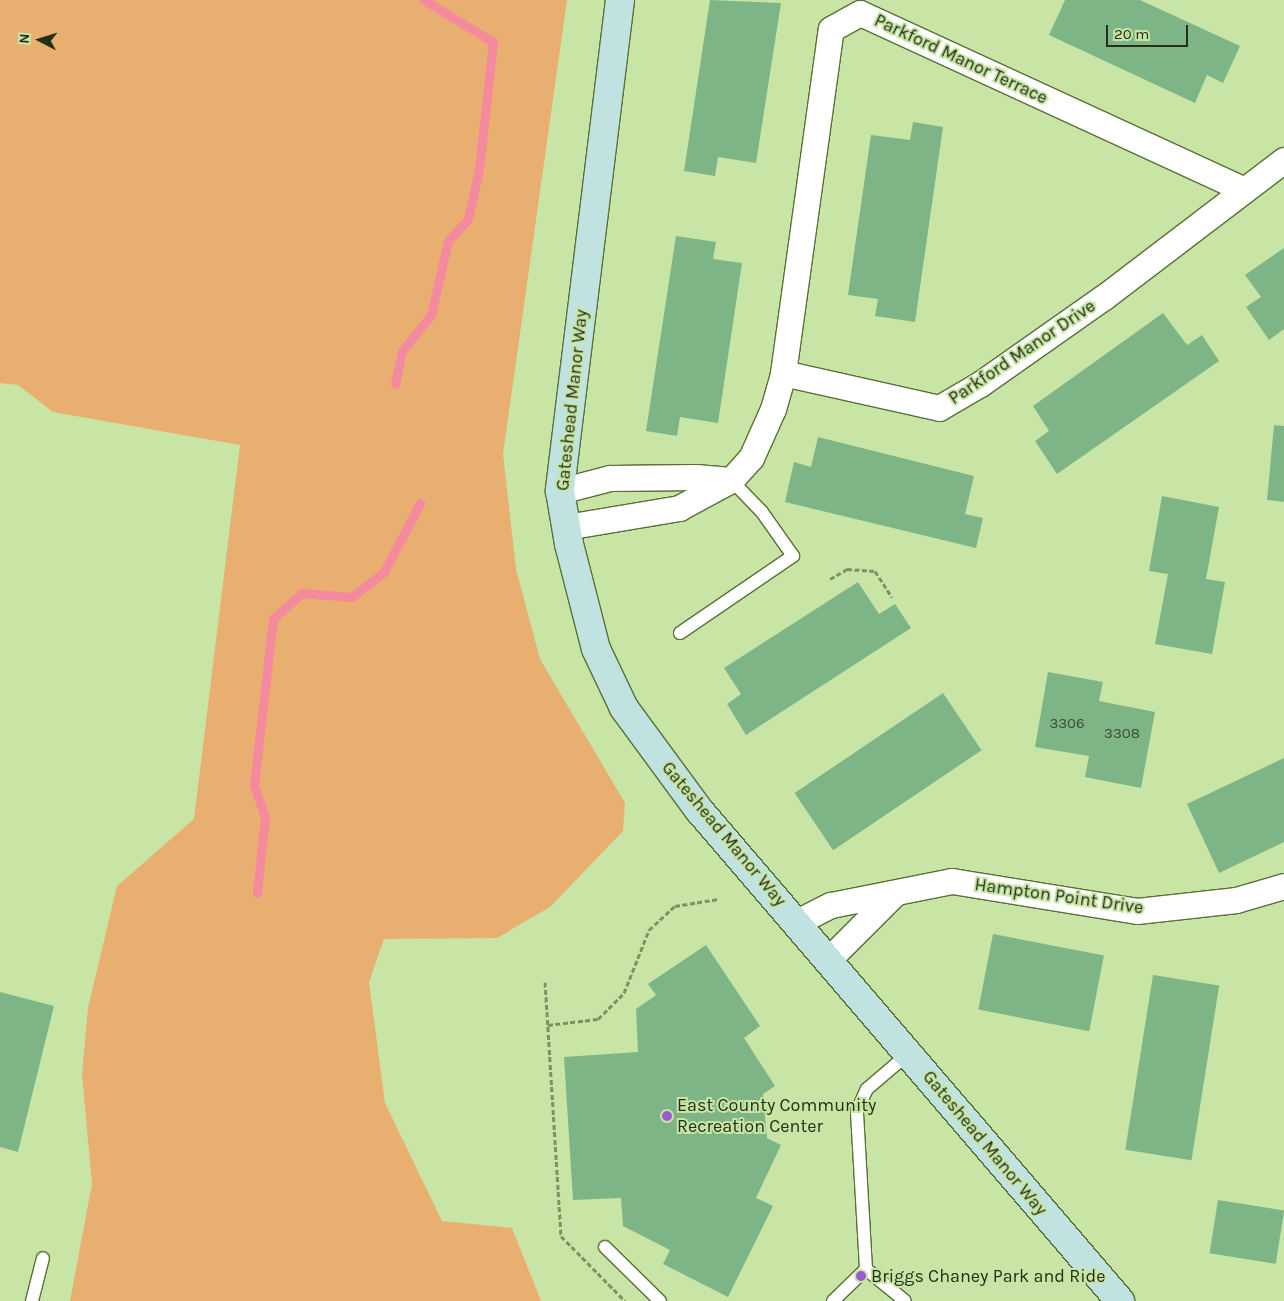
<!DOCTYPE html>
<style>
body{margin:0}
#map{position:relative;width:1284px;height:1301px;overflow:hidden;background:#c8e5a6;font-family:Karla,sans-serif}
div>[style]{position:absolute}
.green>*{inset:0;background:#e8af70}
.stream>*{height:9px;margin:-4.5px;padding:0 4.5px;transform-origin:4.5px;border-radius:4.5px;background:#f58a9f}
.building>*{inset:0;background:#7eb586;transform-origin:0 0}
.path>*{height:3px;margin-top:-1.5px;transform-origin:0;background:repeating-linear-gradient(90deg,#7d9264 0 5px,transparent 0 7.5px)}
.roads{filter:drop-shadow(1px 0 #587036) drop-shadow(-1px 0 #587036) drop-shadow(0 1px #587036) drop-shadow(0 -1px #587036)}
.lane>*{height:12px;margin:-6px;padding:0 6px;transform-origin:6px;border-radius:6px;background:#fff}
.street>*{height:25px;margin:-12.5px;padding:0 12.5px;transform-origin:12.5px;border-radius:12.5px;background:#fff}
.secondary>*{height:28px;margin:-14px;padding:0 14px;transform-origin:14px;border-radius:14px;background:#c0e3e1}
.dots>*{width:14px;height:14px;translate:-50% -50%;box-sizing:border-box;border:2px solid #c8e5a6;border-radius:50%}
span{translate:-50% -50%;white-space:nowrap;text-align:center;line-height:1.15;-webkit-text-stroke:4px #c8e5a6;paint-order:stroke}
.number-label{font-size:15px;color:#3a5032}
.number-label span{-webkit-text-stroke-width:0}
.street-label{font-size:18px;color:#242f16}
.poi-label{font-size:18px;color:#242f16}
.left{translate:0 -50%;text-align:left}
.north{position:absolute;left:15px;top:15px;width:50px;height:50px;-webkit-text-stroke:4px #c8e5a6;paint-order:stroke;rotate:275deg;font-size:14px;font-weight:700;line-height:20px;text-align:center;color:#242f16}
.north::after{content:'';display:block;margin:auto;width:18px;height:22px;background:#242f16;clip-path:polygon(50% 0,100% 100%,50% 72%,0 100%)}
.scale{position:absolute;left:1106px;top:25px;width:82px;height:22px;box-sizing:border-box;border:2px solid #242f16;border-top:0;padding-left:6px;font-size:15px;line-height:18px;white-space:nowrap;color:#242f16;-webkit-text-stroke:4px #c8e5a6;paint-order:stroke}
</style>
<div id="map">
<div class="green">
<i style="clip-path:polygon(0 0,567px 0,503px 454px,516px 569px,540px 659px,625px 803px,623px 831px,550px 907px,497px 938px,384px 939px,369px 982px,385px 1103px,442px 1221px,512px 1228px,541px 1301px,70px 1301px,92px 1184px,82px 1074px,88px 1008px,117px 886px,194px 819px,240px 445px,53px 412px,18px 385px,0 383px)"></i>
</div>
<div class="stream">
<i style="left:395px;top:384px;width:34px;rotate:-78deg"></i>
<i style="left:402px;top:351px;width:46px;rotate:-51.1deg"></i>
<i style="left:431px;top:315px;width:76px;rotate:-77.1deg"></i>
<i style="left:448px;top:241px;width:30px;rotate:-48deg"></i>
<i style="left:468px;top:219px;width:51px;rotate:-77.6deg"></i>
<i style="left:479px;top:169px;width:128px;rotate:-83.7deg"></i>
<i style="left:493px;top:42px;width:81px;rotate:-148.7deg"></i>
<i style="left:257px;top:893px;width:76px;rotate:-84deg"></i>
<i style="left:265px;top:817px;width:34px;rotate:-109deg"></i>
<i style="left:254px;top:785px;width:167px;rotate:-83.5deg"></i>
<i style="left:273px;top:619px;width:39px;rotate:-42deg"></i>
<i style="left:302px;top:593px;width:50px;rotate:4.6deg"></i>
<i style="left:352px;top:597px;width:41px;rotate:-38deg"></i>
<i style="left:384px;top:572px;width:78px;rotate:-62.4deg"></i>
</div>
<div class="building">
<i style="clip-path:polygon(710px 0,781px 3px,756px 163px,718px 157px,715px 176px,684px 171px)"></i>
<i style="clip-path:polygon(1065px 0,1140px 0,1240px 46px,1223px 83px,1207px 75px,1195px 103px,1049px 35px)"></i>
<i style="clip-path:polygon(913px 122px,943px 127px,915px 322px,875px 316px,878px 299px,848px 295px,871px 135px,910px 140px)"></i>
<i style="clip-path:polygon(676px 236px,716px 242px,713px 259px,742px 263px,718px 423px,680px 417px,677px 436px,646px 431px)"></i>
<i style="clip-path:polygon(1284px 248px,1284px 329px,1269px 340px,1246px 307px,1261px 297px,1245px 275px)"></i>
<i style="clip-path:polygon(1163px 313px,1187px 345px,1202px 335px,1219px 361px,1057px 474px,1035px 441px,1049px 431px,1033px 406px)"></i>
<i style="clip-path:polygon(1274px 425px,1284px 426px,1284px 502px,1267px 500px)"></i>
<i style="clip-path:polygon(818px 437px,974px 476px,965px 514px,983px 518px,976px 548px,785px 502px,794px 462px,811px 467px)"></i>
<i style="clip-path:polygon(1162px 496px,1219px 507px,1206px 579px,1225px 582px,1212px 654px,1155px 644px,1168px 574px,1149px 571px)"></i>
<i style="clip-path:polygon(858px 582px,879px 614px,895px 604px,911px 628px,746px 735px,727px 704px,741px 694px,724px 668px)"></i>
<i style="clip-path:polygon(1048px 672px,1103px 682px,1099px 701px,1155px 712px,1141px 788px,1085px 777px,1089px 756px,1035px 747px)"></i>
<i style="left:943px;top:693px;width:69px;height:179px;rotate:56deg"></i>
<i style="clip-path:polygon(1284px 758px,1284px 842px,1219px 873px,1187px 804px)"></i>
<i style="left:993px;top:934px;width:113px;height:77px;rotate:11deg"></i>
<i style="clip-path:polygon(706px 945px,760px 1026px,744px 1038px,775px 1086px,763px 1094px,767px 1138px,781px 1145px,756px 1198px,773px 1206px,728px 1297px,663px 1264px,670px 1250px,623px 1226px,621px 1198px,573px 1200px,564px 1057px,638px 1052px,636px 1009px,656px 995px,648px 984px)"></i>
<i style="left:1153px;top:975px;width:67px;height:177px;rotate:9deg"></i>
<i style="clip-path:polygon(0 992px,54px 1006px,18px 1152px,0 1147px)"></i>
<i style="left:1218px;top:1200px;width:67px;height:54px;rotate:9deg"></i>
</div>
<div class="path">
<i style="left:830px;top:579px;width:20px;rotate:-30deg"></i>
<i style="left:847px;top:569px;width:28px;rotate:4deg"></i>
<i style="left:875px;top:571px;width:31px;rotate:57deg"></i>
<i style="left:545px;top:982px;width:255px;rotate:86.4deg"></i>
<i style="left:561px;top:1236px;width:91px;rotate:45.4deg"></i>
<i style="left:548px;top:1025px;width:50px;rotate:-6.8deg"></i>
<i style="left:598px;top:1019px;width:37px;rotate:-45deg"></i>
<i style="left:624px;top:993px;width:68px;rotate:-68.4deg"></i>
<i style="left:649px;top:930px;width:35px;rotate:-43deg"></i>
<i style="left:675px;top:906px;width:44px;rotate:-9.2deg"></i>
</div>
<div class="roads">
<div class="lane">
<i style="left:680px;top:633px;width:137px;rotate:-34.3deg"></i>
<i style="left:793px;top:556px;width:54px;rotate:-125.2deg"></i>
<i style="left:762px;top:512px;width:45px;rotate:-134.1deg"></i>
<i style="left:605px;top:1247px;width:77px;rotate:44.5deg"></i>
<i style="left:866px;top:1269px;width:50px;rotate:39.4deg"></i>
<i style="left:32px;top:1301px;width:44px;rotate:-75.7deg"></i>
<i style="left:833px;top:1301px;width:46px;rotate:-44.1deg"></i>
<i style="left:866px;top:1269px;width:158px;rotate:-93.3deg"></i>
<i style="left:857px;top:1111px;width:24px;rotate:-66deg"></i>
<i style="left:867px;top:1089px;width:55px;rotate:-40.6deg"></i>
</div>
<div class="street">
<i style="left:783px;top:373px;width:160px;rotate:12.6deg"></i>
<i style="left:939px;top:408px;width:48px;rotate:-30.3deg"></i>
<i style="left:980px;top:384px;width:151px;rotate:-35.1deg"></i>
<i style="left:1104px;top:297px;width:226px;rotate:-37.3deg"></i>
<i style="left:560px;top:491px;width:52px;rotate:-14.6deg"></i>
<i style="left:610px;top:478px;width:86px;rotate:-0.7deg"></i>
<i style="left:696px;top:477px;width:35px;rotate:5deg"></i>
<i style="left:566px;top:527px;width:115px;rotate:-9.5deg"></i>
<i style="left:679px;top:508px;width:59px;rotate:-28.3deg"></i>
<i style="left:731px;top:480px;width:30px;rotate:-48deg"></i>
<i style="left:751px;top:458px;width:54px;rotate:-65.8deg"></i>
<i style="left:773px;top:409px;width:37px;rotate:-74deg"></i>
<i style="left:783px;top:373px;width:347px;rotate:-82.1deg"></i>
<i style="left:831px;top:29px;width:33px;rotate:-29deg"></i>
<i style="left:860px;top:13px;width:423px;rotate:24.7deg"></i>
<i style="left:797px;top:922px;width:38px;rotate:-27deg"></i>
<i style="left:831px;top:905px;width:123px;rotate:-11.2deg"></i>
<i style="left:952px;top:881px;width:187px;rotate:9.2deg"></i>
<i style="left:1137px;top:911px;width:100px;rotate:-6.3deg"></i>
<i style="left:1236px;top:900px;width:50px;rotate:-16.3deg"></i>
<i style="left:829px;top:959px;width:91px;rotate:-45deg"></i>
</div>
<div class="secondary">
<i style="left:620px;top:0;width:495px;rotate:97deg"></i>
<i style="left:560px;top:491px;width:54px;rotate:80.4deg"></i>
<i style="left:569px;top:544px;width:108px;rotate:75.6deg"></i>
<i style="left:596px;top:649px;width:65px;rotate:64.6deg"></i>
<i style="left:624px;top:708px;width:127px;rotate:53.7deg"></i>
<i style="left:699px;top:810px;width:647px;rotate:49.39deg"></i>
</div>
</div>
<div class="dots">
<i style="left:667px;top:1116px;background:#9c5acf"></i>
<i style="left:861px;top:1276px;background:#9c5acf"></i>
</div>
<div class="number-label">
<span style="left:1067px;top:724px">3306</span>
<span style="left:1122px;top:734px">3308</span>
</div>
<div class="street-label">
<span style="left:961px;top:59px;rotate:25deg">Parkford Manor Terrace</span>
<span style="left:1022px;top:352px;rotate:-34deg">Parkford Manor Drive</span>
<span style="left:572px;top:400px;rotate:-84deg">Gateshead Manor Way</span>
<span style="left:724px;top:834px;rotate:50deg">Gateshead Manor Way</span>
<span style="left:1059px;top:896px;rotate:8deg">Hampton Point Drive</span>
<span style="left:985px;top:1143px;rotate:50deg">Gateshead Manor Way</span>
</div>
<div class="poi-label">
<span class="left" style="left:677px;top:1116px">East County Community<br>Recreation Center</span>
<span class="left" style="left:871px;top:1276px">Briggs Chaney Park and Ride</span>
</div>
<div class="north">N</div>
<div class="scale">20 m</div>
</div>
